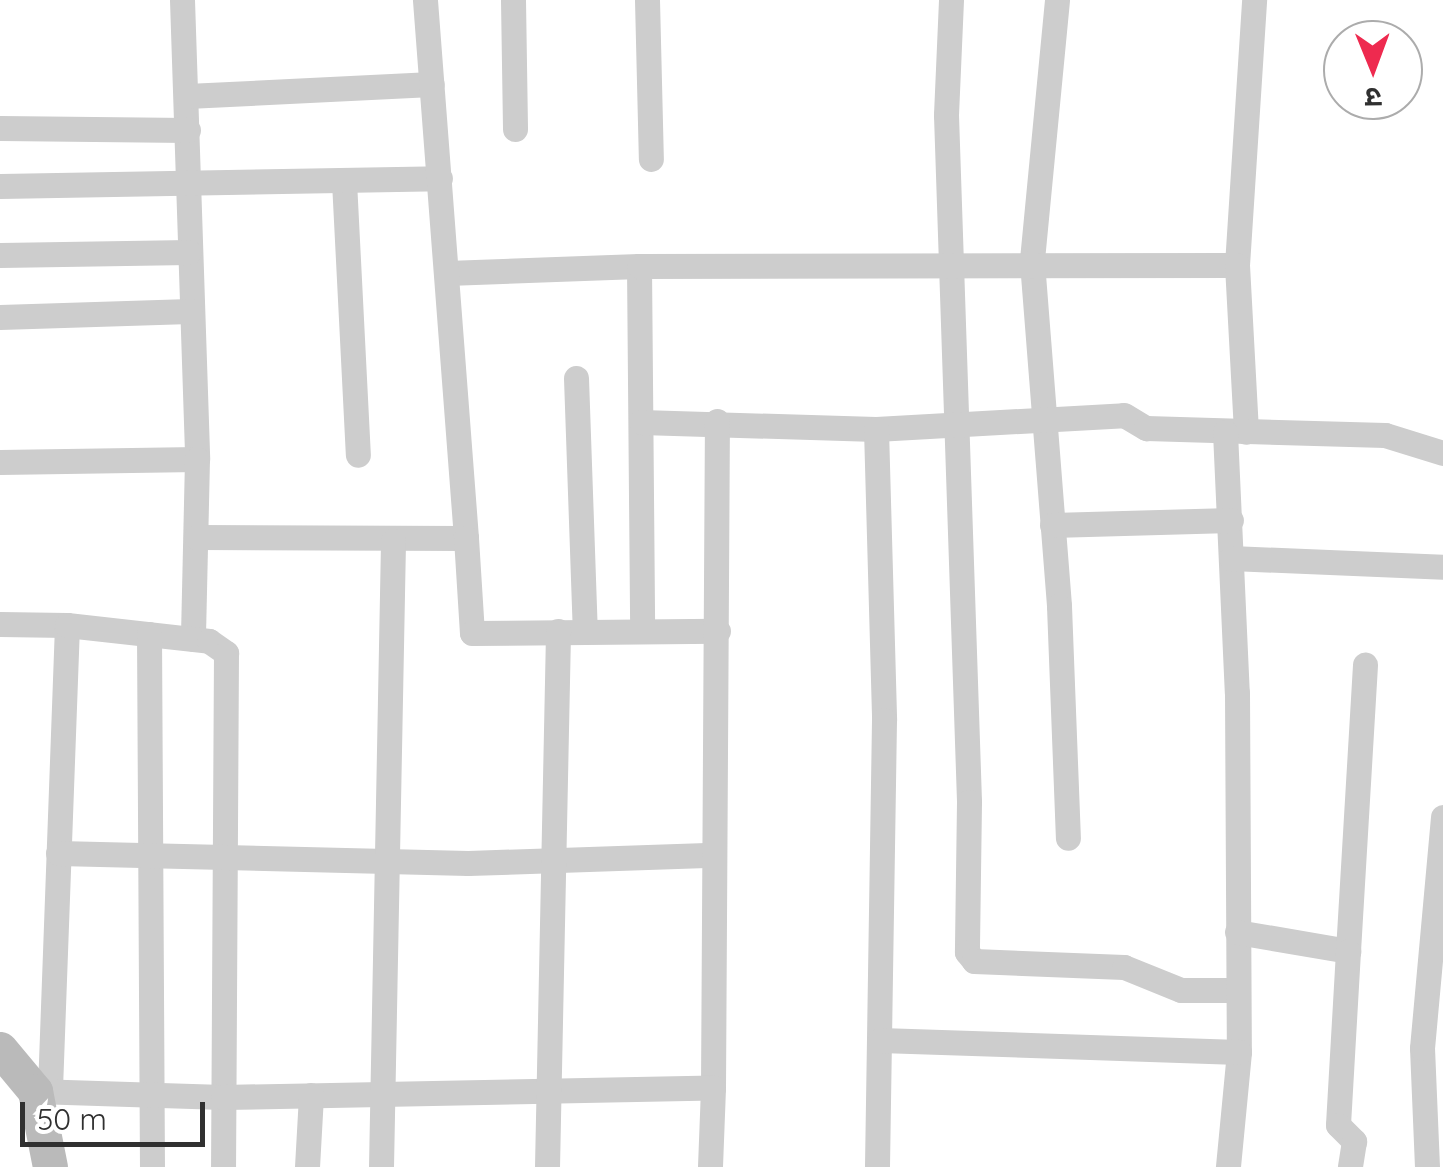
<!DOCTYPE html>
<meta charset="utf-8">
<style>
body{margin:0}
#map{position:relative;width:1443px;height:1167px;overflow:hidden;background:#fff;font-family:Quicksand,"Noto Sans Devanagari",sans-serif}
div>[style]{position:absolute}
.street>*{height:25px;margin:-12.5px;padding:0 12.5px;transform-origin:12.5px;border-radius:12.5px;background:#cdcdcd}
.secondary>*{height:35px;margin:-17.5px;padding:0 17.5px;transform-origin:17.5px;border-radius:17.5px;background:#bababa}
span{translate:-50% -50%;white-space:nowrap;text-align:center;line-height:1.15;-webkit-text-stroke:10px #fff;paint-order:stroke}
.north{position:absolute;left:1323px;top:20px;width:100px;height:100px;box-sizing:border-box;background:#fff;border:2px solid #acacac;border-radius:50%;rotate:179deg;font-size:28px;font-weight:700;line-height:40px;text-align:center;color:#303030}
.north::after{content:'';display:block;margin:auto;width:35px;height:45px;background:#ee2a4f;clip-path:polygon(50% 0,100% 100%,50% 72%,0 100%)}
.scale{position:absolute;left:20px;top:1102px;width:185px;height:45px;box-sizing:border-box;border:5px solid #303030;border-top:0;padding-left:12px;font-size:30px;line-height:35px;white-space:nowrap;color:#303030;-webkit-text-stroke:8px #fff;paint-order:stroke}
</style>
<div id="map">
<div class="street">
<i style="left:182px;top:0;width:459px;rotate:88.1deg"></i>
<i style="left:513px;top:0;width:129px;rotate:89.1deg"></i>
<i style="left:647px;top:0;width:159px;rotate:88.6deg"></i>
<i style="left:951px;top:0;width:115px;rotate:92.5deg"></i>
<i style="left:946px;top:115px;width:687px;rotate:88.08deg"></i>
<i style="left:969px;top:802px;width:150px;rotate:90.8deg"></i>
<i style="left:967px;top:952px;width:11px;rotate:52deg"></i>
<i style="left:974px;top:961px;width:150px;rotate:2.3deg"></i>
<i style="left:1124px;top:967px;width:61px;rotate:22deg"></i>
<i style="left:1181px;top:990px;width:56px"></i>
<i style="left:1057px;top:0;width:263px;rotate:95.5deg"></i>
<i style="left:1032px;top:262px;width:345px;rotate:85.5deg"></i>
<i style="left:1059px;top:606px;width:232px;rotate:87.8deg"></i>
<i style="left:187px;top:96px;width:245px;rotate:-2.8deg"></i>
<i style="left:0;top:128px;width:188px;rotate:0.6deg"></i>
<i style="left:344px;top:181px;width:274px;rotate:87.1deg"></i>
<i style="left:0;top:186px;width:440px;rotate:-1deg"></i>
<i style="left:0;top:255px;width:189px;rotate:-0.9deg"></i>
<i style="left:1237px;top:265px;width:266px;rotate:-86.3deg"></i>
<i style="left:639px;top:266px;width:364px;rotate:89.5deg"></i>
<i style="left:447px;top:273px;width:192px;rotate:-2.1deg"></i>
<i style="left:639px;top:266px;width:598px;rotate:-0.1deg"></i>
<i style="left:1237px;top:265px;width:167px;rotate:86.9deg"></i>
<i style="left:0;top:317px;width:190px;rotate:-1.8deg"></i>
<i style="left:576px;top:378px;width:252px;rotate:88deg"></i>
<i style="left:641px;top:422px;width:235px;rotate:1.7deg"></i>
<i style="left:876px;top:429px;width:248px;rotate:-3.2deg"></i>
<i style="left:1124px;top:415px;width:26px;rotate:31deg"></i>
<i style="left:1146px;top:428px;width:239px;rotate:1.7deg"></i>
<i style="left:1385px;top:435px;width:61px;rotate:17.2deg"></i>
<i style="left:876px;top:429px;width:291px;rotate:88.4deg"></i>
<i style="left:884px;top:720px;width:447px;rotate:90.9deg"></i>
<i style="left:1225px;top:432px;width:261px;rotate:87.4deg"></i>
<i style="left:1237px;top:693px;width:359px;rotate:89.7deg"></i>
<i style="left:1239px;top:1052px;width:116px;rotate:95.5deg"></i>
<i style="left:0;top:462px;width:197px;rotate:-0.9deg"></i>
<i style="left:197px;top:459px;width:180px;rotate:91.3deg"></i>
<i style="left:1052px;top:525px;width:179px;rotate:-1.6deg"></i>
<i style="left:196px;top:537px;width:270px;rotate:0.2deg"></i>
<i style="left:466px;top:538px;width:540px;rotate:-94.36deg"></i>
<i style="left:466px;top:538px;width:95px;rotate:86.4deg"></i>
<i style="left:472px;top:633px;width:246px;rotate:-0.5deg"></i>
<i style="left:1231px;top:558px;width:212px;rotate:2.4deg"></i>
<i style="left:0;top:624px;width:67px;rotate:0.9deg"></i>
<i style="left:67px;top:625px;width:466px;rotate:92.1deg"></i>
<i style="left:67px;top:625px;width:143px;rotate:6.4deg"></i>
<i style="left:209px;top:641px;width:21px;rotate:35deg"></i>
<i style="left:226px;top:653px;width:514px;rotate:90.33deg"></i>
<i style="left:149px;top:634px;width:533px;rotate:89.68deg"></i>
<i style="left:58px;top:853px;width:410px;rotate:1.4deg"></i>
<i style="left:468px;top:863px;width:246px;rotate:-1.9deg"></i>
<i style="left:1237px;top:932px;width:113px;rotate:9.7deg"></i>
<i style="left:1348px;top:951px;width:287px;rotate:-86.6deg"></i>
<i style="left:1348px;top:951px;width:174px;rotate:93.3deg"></i>
<i style="left:1338px;top:1125px;width:23px;rotate:45deg"></i>
<i style="left:1354px;top:1141px;width:26px;rotate:99deg"></i>
<i style="left:880px;top:1040px;width:359px;rotate:1.9deg"></i>
<i style="left:713px;top:1088px;width:667px;rotate:-89.66deg"></i>
<i style="left:35px;top:1091px;width:188px;rotate:1.8deg"></i>
<i style="left:223px;top:1097px;width:490px;rotate:-1.1deg"></i>
<i style="left:713px;top:1088px;width:79px;rotate:92.2deg"></i>
<i style="left:307px;top:1167px;width:72px;rotate:-86.8deg"></i>
<i style="left:381px;top:1167px;width:626px;rotate:-88.9deg"></i>
<i style="left:547px;top:1167px;width:536px;rotate:-88.82deg"></i>
<i style="left:1427px;top:1167px;width:119px;rotate:-92.4deg"></i>
<i style="left:1422px;top:1048px;width:232px;rotate:-84.8deg"></i>
</div>
<div class="secondary">
<i style="left:0;top:1049px;width:55px;rotate:50.2deg"></i>
<i style="left:35px;top:1091px;width:77px;rotate:78.8deg"></i>
</div>
<div class="north">उ</div>
<div class="scale">50 m</div>
</div>
